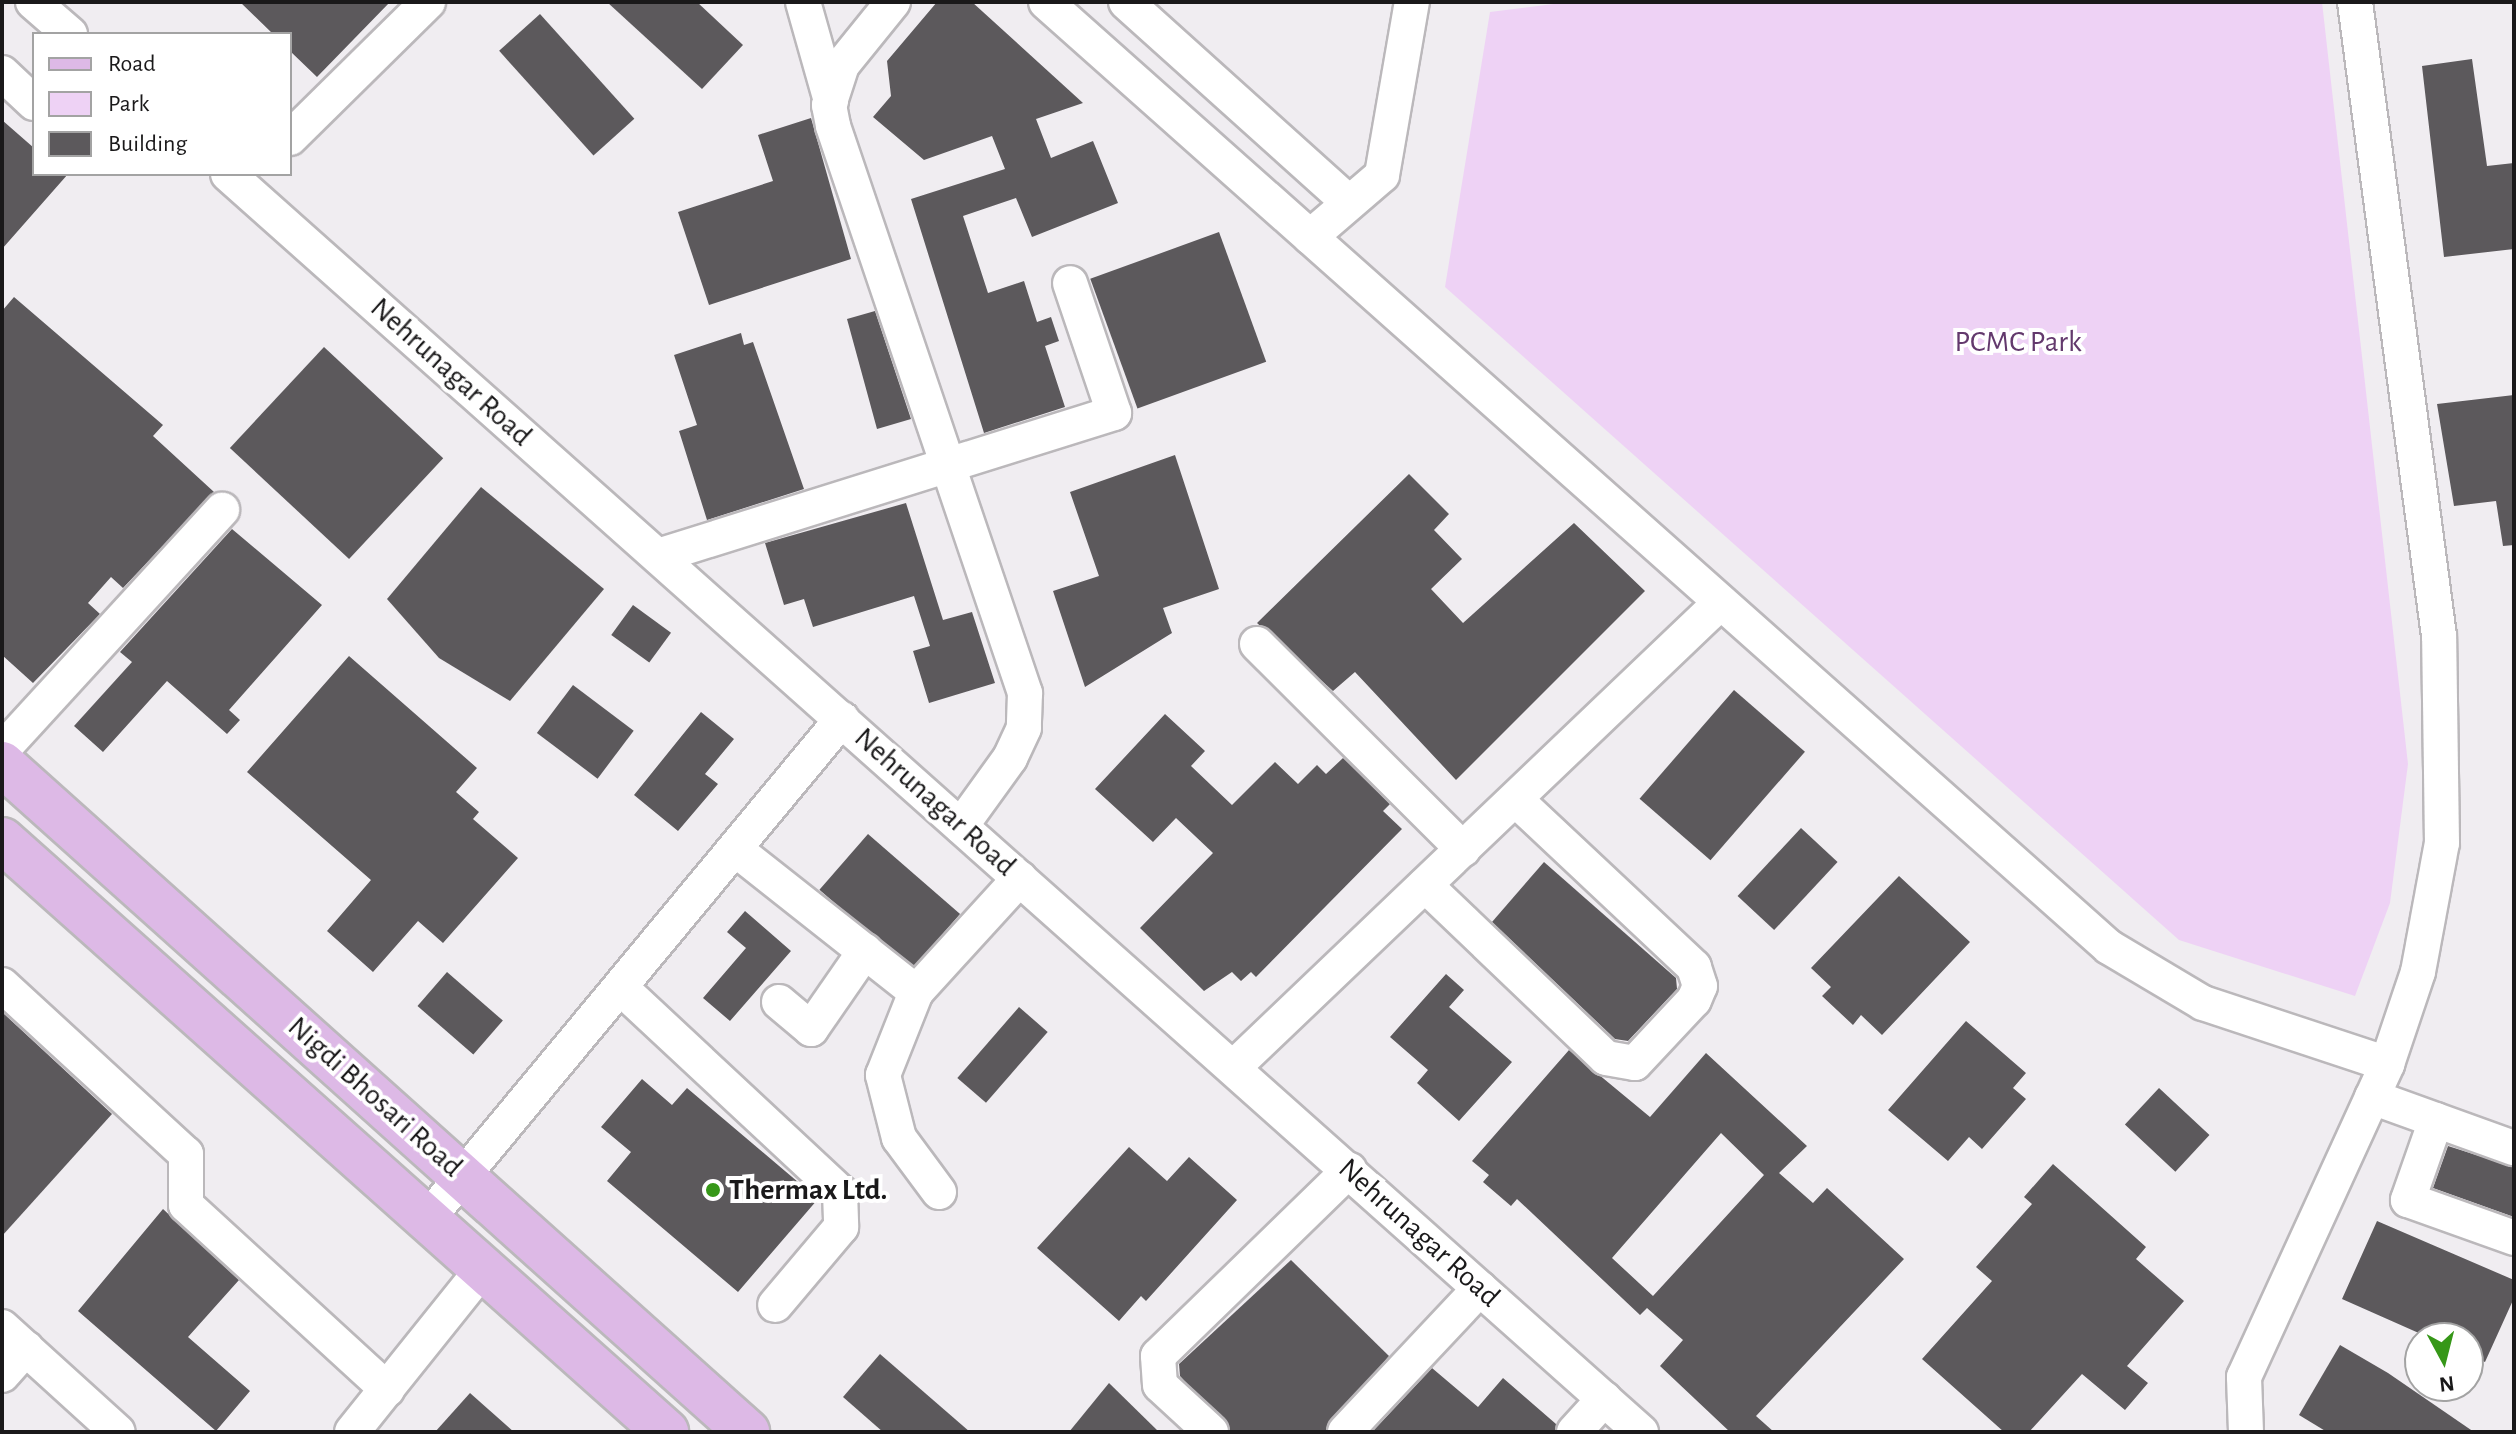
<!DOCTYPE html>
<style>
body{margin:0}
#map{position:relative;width:2516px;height:1434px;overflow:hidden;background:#f0edf1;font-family:"Alegreya Sans",sans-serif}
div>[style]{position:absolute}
.green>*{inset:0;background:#eed2f5}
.building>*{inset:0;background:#5c595c;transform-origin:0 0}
.roads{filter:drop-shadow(2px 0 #bbb8bb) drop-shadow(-2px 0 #bbb8bb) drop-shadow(0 2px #bbb8bb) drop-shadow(0 -2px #bbb8bb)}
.minor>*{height:34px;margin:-17px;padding:0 17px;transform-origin:17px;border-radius:17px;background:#fff}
.major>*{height:44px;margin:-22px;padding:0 22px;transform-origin:22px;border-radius:22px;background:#ddb9e6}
.dots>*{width:22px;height:22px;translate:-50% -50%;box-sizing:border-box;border:4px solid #fff;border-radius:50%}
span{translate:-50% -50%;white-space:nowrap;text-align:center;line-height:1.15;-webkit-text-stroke:8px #fff;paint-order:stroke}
.park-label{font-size:30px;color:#63396d}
.street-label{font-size:30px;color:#1a191a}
.poi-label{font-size:30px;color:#1a191a;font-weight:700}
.left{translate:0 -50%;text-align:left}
.frame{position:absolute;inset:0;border:4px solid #1a191a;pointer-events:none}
.legend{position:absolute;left:32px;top:32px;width:260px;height:144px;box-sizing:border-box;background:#fff;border:2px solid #a3a3a3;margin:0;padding:10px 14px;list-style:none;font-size:24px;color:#1a191a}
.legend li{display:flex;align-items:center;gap:16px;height:40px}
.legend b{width:40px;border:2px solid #a3a3a3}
.north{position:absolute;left:2404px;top:1322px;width:80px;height:80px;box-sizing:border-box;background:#fff;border:2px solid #a3a3a3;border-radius:50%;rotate:173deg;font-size:22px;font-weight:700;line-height:32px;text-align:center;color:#1a191a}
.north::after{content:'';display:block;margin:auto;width:28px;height:36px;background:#369718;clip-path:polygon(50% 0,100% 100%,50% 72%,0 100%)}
</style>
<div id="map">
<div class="green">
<i style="clip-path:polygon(1569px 2px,2322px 2px,2408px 764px,2390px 903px,2355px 996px,2179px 940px,1445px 287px,1490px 12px)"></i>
</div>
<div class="building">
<i style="clip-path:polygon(240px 2px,390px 2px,317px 77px,290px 51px,290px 34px,273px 34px)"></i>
<i style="clip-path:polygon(607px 2px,697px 2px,743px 45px,702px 89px)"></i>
<i style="clip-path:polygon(937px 2px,972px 2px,1083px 103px,1036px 119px,1051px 158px,1093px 141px,1118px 203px,1032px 237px,1016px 198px,963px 216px,988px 293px,1024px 281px,1037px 322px,1051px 317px,1059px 341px,1045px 346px,1065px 407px,984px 433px,911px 199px,1005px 169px,992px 136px,924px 160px,873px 117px,891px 96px,887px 61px)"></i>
<i style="left:540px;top:14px;width:141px;height:55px;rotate:48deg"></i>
<i style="clip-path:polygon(2472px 59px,2487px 166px,2514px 163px,2514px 249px,2444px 257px,2422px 66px)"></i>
<i style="clip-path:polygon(811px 118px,851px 259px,709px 305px,678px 212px,773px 181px,758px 135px)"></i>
<i style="clip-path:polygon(2px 120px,34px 148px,34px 174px,68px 174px,2px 249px)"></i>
<i style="left:1219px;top:232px;width:138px;height:137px;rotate:70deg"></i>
<i style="clip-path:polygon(14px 297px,163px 425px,153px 436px,214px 492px,123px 588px,111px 577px,88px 603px,100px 614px,33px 683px,2px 655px,2px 311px)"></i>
<i style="clip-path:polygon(875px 311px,911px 419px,877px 429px,847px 319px)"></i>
<i style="clip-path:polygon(741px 333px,744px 345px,753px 342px,804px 489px,707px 520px,679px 431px,697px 425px,674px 355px)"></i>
<i style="left:324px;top:347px;width:163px;height:138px;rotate:43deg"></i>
<i style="clip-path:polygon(2514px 395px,2514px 545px,2503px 546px,2496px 501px,2454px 506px,2437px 404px)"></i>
<i style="clip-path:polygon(1175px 455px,1219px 589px,1163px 608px,1172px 633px,1085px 687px,1053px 591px,1099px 576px,1070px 492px)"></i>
<i style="clip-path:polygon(1409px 474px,1449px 514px,1434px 530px,1462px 559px,1431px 589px,1463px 623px,1574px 523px,1645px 591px,1456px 780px,1355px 672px,1333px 691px,1257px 623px)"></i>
<i style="clip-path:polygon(481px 487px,604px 589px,510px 701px,439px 658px,387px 599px)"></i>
<i style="clip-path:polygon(906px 503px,943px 620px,972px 612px,995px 683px,929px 703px,913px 651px,930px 646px,914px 596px,813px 627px,804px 599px,784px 605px,765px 543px)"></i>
<i style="clip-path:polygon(232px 529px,322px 605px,229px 710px,240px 720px,227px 734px,167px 681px,103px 752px,74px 726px,132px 662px,120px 652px)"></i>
<i style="left:633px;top:605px;width:47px;height:37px;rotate:36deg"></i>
<i style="clip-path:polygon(349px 656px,477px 768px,456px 792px,479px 812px,473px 819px,518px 858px,443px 943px,418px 921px,373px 972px,327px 931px,371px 880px,247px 772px)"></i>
<i style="left:573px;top:685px;width:76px;height:60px;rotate:37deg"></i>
<i style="left:1734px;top:690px;width:94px;height:144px;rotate:41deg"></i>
<i style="clip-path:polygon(701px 712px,734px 739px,705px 774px,718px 784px,678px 831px,634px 795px)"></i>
<i style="clip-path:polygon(1165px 714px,1205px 751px,1191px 766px,1232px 805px,1275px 762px,1298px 784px,1317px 765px,1326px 774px,1343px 758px,1390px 804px,1383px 811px,1402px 829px,1256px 977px,1251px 972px,1241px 981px,1232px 972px,1204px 991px,1140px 928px,1213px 853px,1176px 818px,1153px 842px,1095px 789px)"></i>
<i style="left:1801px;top:828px;width:50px;height:93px;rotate:43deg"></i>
<i style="left:868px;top:834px;width:122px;height:74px;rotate:41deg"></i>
<i style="clip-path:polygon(1544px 862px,1676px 978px,1677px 989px,1628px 1041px,1615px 1039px,1492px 922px)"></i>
<i style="clip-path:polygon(1899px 876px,1970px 942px,1882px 1035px,1861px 1015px,1853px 1025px,1822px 996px,1831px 987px,1811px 968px)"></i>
<i style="clip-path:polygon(745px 911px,791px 951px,730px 1021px,703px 998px,746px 948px,727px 932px)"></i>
<i style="left:447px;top:972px;width:74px;height:45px;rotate:41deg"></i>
<i style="clip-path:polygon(1446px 974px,1464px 990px,1449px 1007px,1512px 1062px,1459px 1121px,1417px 1083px,1428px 1070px,1390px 1037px)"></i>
<i style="left:1019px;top:1007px;width:38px;height:94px;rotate:41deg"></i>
<i style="clip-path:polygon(2px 1012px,112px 1114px,2px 1236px)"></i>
<i style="clip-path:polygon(1966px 1021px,2026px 1073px,2013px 1088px,2026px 1099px,1982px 1149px,1969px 1137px,1948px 1161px,1888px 1110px)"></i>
<i style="clip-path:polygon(evenodd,1569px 1050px,1650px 1117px,1706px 1053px,1807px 1146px,1779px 1173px,1813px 1203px,1827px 1188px,1904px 1259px,1756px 1416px,1774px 1432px,1730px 1432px,1660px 1366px,1683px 1340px,1647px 1308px,1640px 1315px,1517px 1199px,1511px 1206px,1483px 1182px,1489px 1175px,1472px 1161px,1569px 1050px,1721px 1133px,1764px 1175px,1653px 1296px,1612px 1258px,1721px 1133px)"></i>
<i style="clip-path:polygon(642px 1079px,672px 1105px,687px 1088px,818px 1199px,738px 1292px,607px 1181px,631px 1152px,601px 1127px)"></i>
<i style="left:2159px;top:1088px;width:69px;height:50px;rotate:43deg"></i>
<i style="clip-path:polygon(2448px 1146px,2514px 1167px,2514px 1217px,2433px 1188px)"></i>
<i style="clip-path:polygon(1129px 1147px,1167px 1181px,1189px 1157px,1237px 1200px,1146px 1301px,1141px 1296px,1119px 1321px,1037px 1248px)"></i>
<i style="clip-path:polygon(2053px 1164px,2146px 1247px,2136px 1259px,2184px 1301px,2127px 1366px,2148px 1383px,2125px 1410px,2082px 1374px,2029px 1432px,2004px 1432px,1922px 1359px,1992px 1281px,1976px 1267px,2032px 1204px,2024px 1197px)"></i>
<i style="clip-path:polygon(163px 1209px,239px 1280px,188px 1337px,250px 1391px,216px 1431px,78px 1311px)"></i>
<i style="clip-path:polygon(2377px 1221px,2514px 1280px,2514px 1298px,2485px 1362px,2468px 1355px,2468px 1338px,2430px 1338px,2342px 1299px)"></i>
<i style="clip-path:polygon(1291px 1260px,1389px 1356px,1326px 1432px,1230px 1432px,1180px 1376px,1179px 1364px)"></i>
<i style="clip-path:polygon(2340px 1345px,2388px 1373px,2474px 1432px,2327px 1432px,2299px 1415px)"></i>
<i style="clip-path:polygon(880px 1354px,970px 1432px,883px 1432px,843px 1397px)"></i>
<i style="clip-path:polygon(1432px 1368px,1478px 1407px,1503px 1378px,1556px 1424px,1555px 1432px,1372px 1432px)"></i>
<i style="clip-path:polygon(1109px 1383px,1159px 1432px,1069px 1432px)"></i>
<i style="clip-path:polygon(470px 1393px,514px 1432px,435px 1432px)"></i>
</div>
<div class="roads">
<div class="minor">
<i style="left:33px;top:2px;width:49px;rotate:40.9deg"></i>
<i style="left:803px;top:2px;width:103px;rotate:74.2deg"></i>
<i style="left:893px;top:2px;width:81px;rotate:129deg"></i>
<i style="left:842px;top:65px;width:42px;rotate:108deg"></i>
<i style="left:829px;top:105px;width:21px;rotate:79deg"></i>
<i style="left:833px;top:126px;width:599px;rotate:71.29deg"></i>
<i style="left:1025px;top:693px;width:35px;rotate:92deg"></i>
<i style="left:1024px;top:728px;width:33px;rotate:115deg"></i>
<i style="left:1010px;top:758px;width:84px;rotate:125.8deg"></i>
<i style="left:1046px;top:2px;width:1422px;rotate:41.64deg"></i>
<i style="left:2109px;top:947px;width:109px;rotate:30.8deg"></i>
<i style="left:2203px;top:1003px;width:194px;rotate:18.3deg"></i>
<i style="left:1126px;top:2px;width:300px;rotate:42deg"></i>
<i style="left:2px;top:73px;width:44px;rotate:43.2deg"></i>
<i style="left:290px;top:138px;width:194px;rotate:-44.6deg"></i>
<i style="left:228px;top:174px;width:1892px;rotate:41.68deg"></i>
<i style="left:1310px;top:237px;width:95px;rotate:-40.7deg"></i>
<i style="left:1382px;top:175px;width:176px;rotate:-80.2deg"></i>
<i style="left:658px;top:556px;width:478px;rotate:-17.4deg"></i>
<i style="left:1114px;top:413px;width:137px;rotate:-108.7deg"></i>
<i style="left:1257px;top:644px;width:291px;rotate:44.9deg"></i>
<i style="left:2px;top:750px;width:326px;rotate:-47.5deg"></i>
<i style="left:735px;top:849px;width:231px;rotate:38.3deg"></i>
<i style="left:1425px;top:885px;width:250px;rotate:43.7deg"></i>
<i style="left:1606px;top:1058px;width:29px;rotate:10deg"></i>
<i style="left:1635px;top:1063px;width:86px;rotate:-46.9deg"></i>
<i style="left:1694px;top:1000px;width:15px;rotate:-67deg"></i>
<i style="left:1700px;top:986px;width:20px;rotate:-108deg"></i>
<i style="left:1694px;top:967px;width:245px;rotate:-136.8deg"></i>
<i style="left:2px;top:985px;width:250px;rotate:42.6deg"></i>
<i style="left:186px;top:1154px;width:51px;rotate:90deg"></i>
<i style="left:186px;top:1205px;width:273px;rotate:42.5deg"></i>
<i style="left:621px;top:988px;width:299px;rotate:43deg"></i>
<i style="left:840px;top:1192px;width:35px;rotate:88deg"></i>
<i style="left:841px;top:1227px;width:102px;rotate:130.2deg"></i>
<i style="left:779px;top:1002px;width:42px;rotate:40.2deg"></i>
<i style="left:811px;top:1029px;width:95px;rotate:-55.3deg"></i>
<i style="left:1234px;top:1067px;width:673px;rotate:-43.68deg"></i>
<i style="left:2372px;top:1097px;width:151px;rotate:19.8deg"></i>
<i style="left:2436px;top:1120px;width:85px;rotate:109.3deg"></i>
<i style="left:2408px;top:1200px;width:113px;rotate:19.7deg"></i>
<i style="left:939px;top:1192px;width:67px;rotate:-126.5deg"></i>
<i style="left:899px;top:1138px;width:65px;rotate:-104.3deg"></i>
<i style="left:883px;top:1075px;width:89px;rotate:-68.3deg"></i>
<i style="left:916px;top:992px;width:154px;rotate:-47.6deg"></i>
<i style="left:429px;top:1217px;width:647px;rotate:-50.33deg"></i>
<i style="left:2px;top:1327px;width:156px;rotate:42.2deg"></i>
<i style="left:2px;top:1375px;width:36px;rotate:-48deg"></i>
<i style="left:352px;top:1432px;width:211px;rotate:-51.3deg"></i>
<i style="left:1211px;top:1432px;width:69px;rotate:-137.3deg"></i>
<i style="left:1160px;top:1385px;width:29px;rotate:-94deg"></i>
<i style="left:1158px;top:1356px;width:267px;rotate:-44.2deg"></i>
<i style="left:1345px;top:1432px;width:197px;rotate:-46.8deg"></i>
<i style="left:1574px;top:1432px;width:45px;rotate:-47.7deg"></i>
<i style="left:2246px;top:1432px;width:55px;rotate:-92.1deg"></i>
<i style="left:2244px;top:1377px;width:344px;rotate:-65.4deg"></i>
<i style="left:2387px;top:1064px;width:97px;rotate:-71.4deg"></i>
<i style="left:2418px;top:972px;width:131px;rotate:-79.5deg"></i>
<i style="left:2442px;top:843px;width:207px;rotate:-90.8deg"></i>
<i style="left:2439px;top:636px;width:640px;rotate:-97.55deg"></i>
</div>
<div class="major">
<i style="left:2px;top:764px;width:1001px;rotate:41.88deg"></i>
<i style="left:2px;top:840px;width:890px;rotate:41.72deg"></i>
</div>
</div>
<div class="dots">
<i style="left:713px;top:1190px;background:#369718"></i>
</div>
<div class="park-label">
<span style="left:2018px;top:342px">PCMC Park</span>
</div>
<div class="street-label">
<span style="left:451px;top:372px;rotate:42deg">Nehrunagar Road</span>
<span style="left:935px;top:802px;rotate:42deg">Nehrunagar Road</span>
<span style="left:375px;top:1097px;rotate:42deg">Nigdi Bhosari Road</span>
<span style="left:1419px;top:1233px;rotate:42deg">Nehrunagar Road</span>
</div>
<div class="poi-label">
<span class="left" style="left:729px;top:1190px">Thermax Ltd.</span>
</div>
<div class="frame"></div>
<ul class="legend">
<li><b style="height:10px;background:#ddb9e6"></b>Road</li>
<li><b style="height:22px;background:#eed2f5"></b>Park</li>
<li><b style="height:22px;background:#5c595c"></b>Building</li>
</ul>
<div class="north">N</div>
</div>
